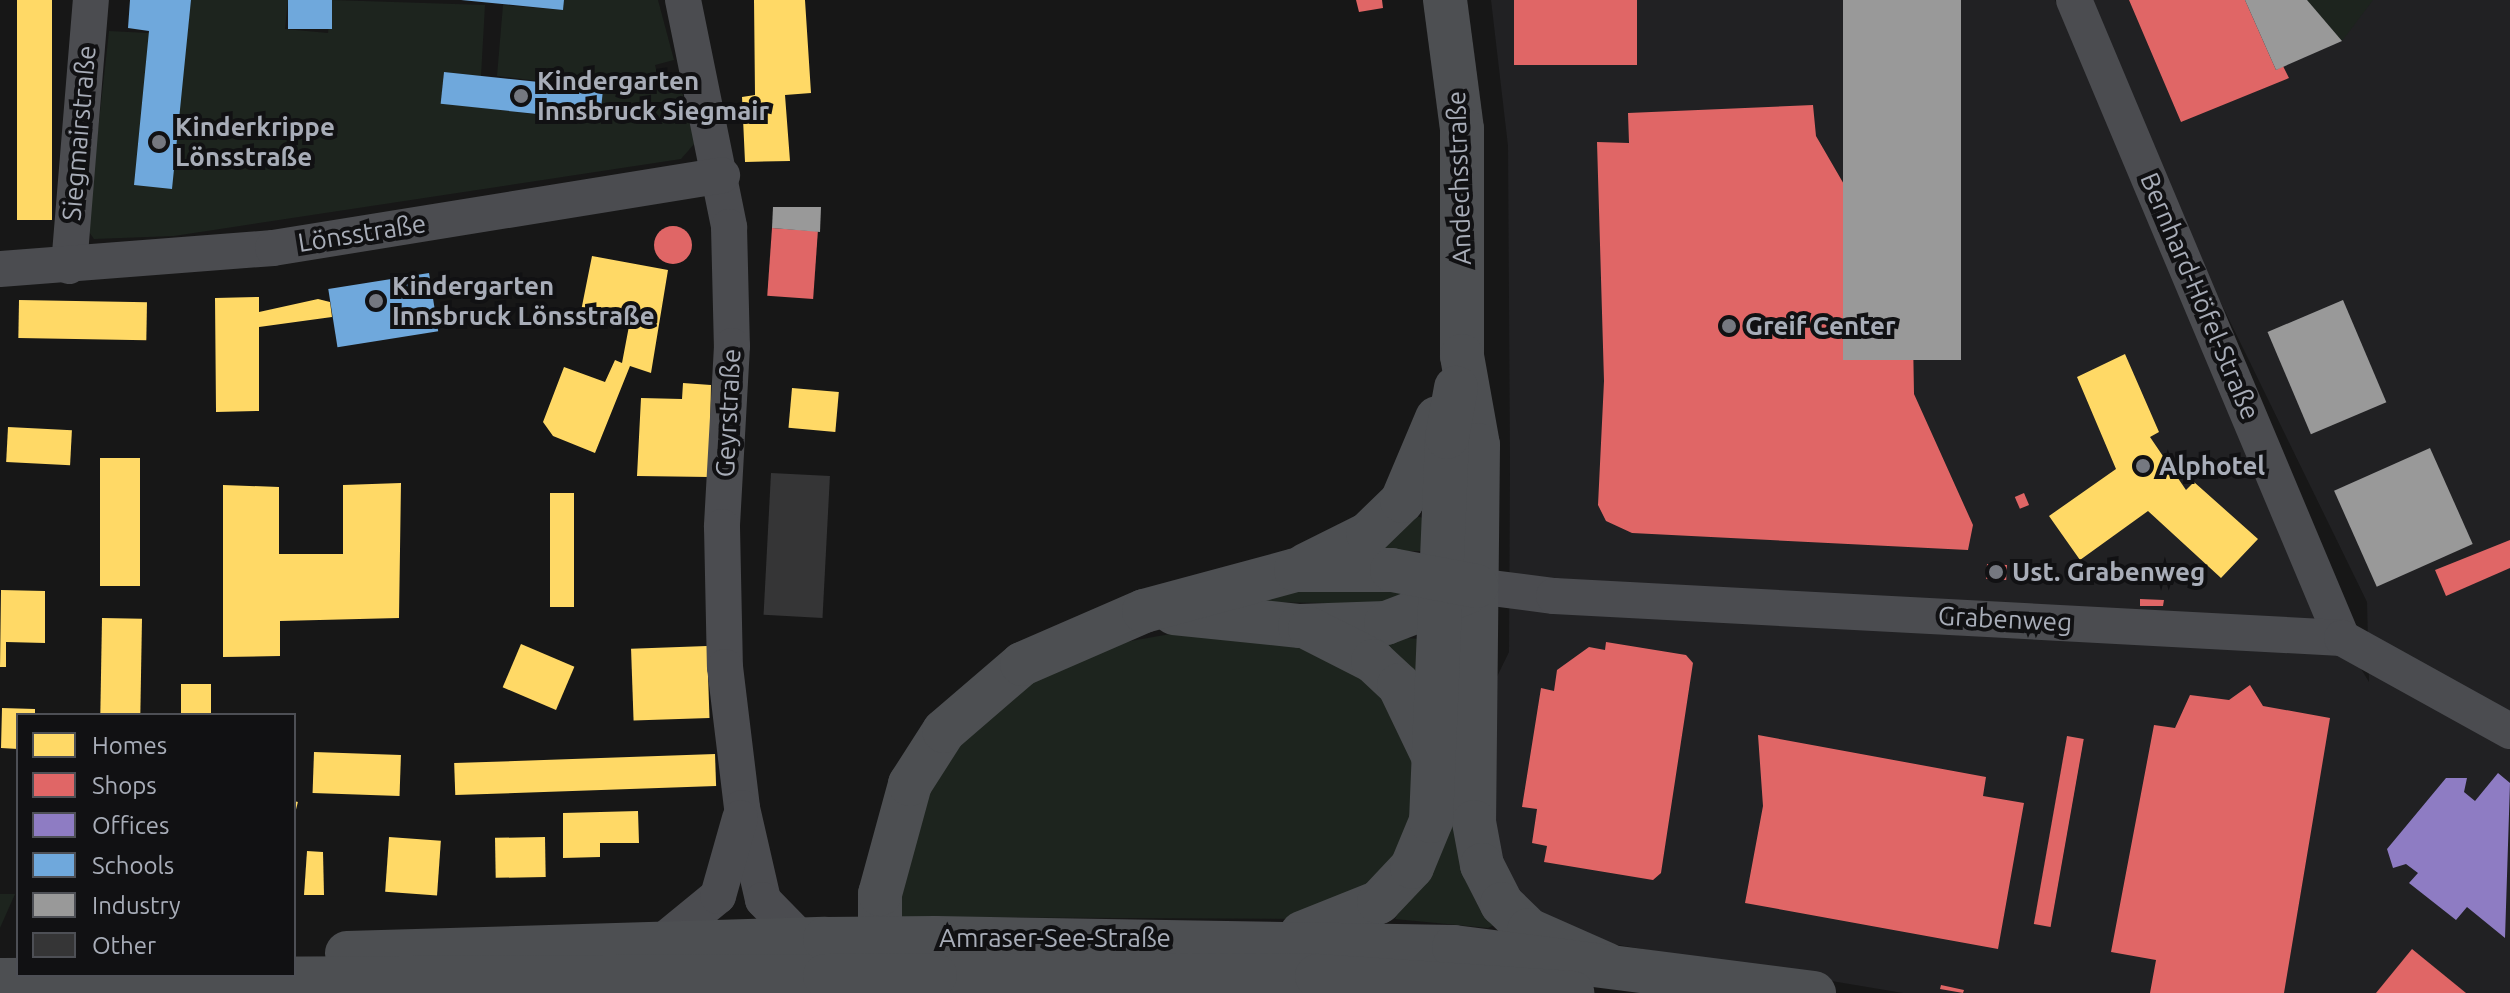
<!DOCTYPE html>
<meta charset="utf-8">
<style>
body{margin:0}
#map{position:relative;width:2510px;height:993px;overflow:hidden;background:#171717;font-family:Ubuntu,sans-serif}
div>[style]{position:absolute}
.built>*{inset:0;background:#212123}
.green>*{inset:0;background:#1d241e}
.homes>*{inset:0;background:#ffd966;transform-origin:0 0}
.shops>*{inset:0;background:#e06666;transform-origin:0 0}
.round{border-radius:50%}
.offices>*{inset:0;background:#8e7cc3}
.schools>*{inset:0;background:#6fa8dc;transform-origin:0 0}
.industry>*{inset:0;background:#999;transform-origin:0 0}
.building>*{inset:0;background:#353536;transform-origin:0 0}
.minor>*{height:36px;margin:-18px;padding:0 18px;transform-origin:18px;border-radius:18px;background:#4b4c50}
.major>*{height:44px;margin:-22px;padding:0 22px;transform-origin:22px;border-radius:22px;background:#4d4f52}
.major-bridge>*{height:44px;margin:-22px;padding:0 22px;transform-origin:22px;border-radius:22px;background:#4d4f52}
.dots>*{width:22px;height:22px;translate:-50% -50%;box-sizing:border-box;border:4px solid #111113;border-radius:50%}
span{translate:-50% -50%;white-space:nowrap;text-align:center;line-height:1.15;-webkit-text-stroke:8px #111113;paint-order:stroke}
.poi-label{font-size:26px;color:#a8adb8;font-weight:700}
.left{translate:0 -50%;text-align:left}
.street-label{font-size:26px;color:#a8adb8}
.legend{position:absolute;left:16px;top:713px;width:280px;height:264px;box-sizing:border-box;background:#111113;border:2px solid #4d4f55;margin:0;padding:10px 14px;list-style:none;font-size:24px;color:#a8adb8}
.legend li{display:flex;align-items:center;gap:16px;height:40px}
.legend b{width:40px;border:2px solid #4d4f55}
</style>
<div id="map">
<div class="built">
<i style="clip-path:polygon(1491px 0,2055px 0,2299px 566px,2369px 682px,2367px 602px,2073px 0,2510px 0,2510px 993px,1903px 993px,1583px 939px,1516px 895px,1491px 848px,1489px 693px,1509px 652px,1510px 464px,1508px 146px)"></i>
</div>
<div class="green">
<i style="clip-path:polygon(191px 0,288px 0,285px 29px,328px 33px,332px 0,485px 5px,481px 76px,444px 72px,441px 103px,599px 122px,603px 89px,497px 76px,503px 5px,563px 10px,564px 0,658px 0,674px 60px,655px 65px,660px 85px,680px 83px,695px 143px,681px 159px,174px 236px,94px 239px,87px 229px,109px 31px,187px 35px)"></i>
<i style="clip-path:polygon(2307px 0,2373px 0,2342px 41px)"></i>
<i style="clip-path:polygon(1409px 514px,1427px 519px,1423px 551px,1371px 551px)"></i>
<i style="clip-path:polygon(1402px 588px,1402px 604px,1256px 602px,1278px 592px)"></i>
<i style="clip-path:polygon(1176px 633px,1292px 641px,1388px 691px,1425px 793px,1388px 877px,1303px 919px,898px 917px,899px 887px,931px 788px,967px 735px,1024px 686px,1125px 642px)"></i>
<i style="clip-path:polygon(1376px 636px,1421px 639px,1425px 684px)"></i>
<i style="clip-path:polygon(1450px 813px,1494px 925px,1488px 928px,1395px 919px)"></i>
<i style="clip-path:polygon(0 894px,15px 894px,0 928px)"></i>
</div>
<div class="homes">
<i style="left:17px;top:0;width:35px;height:220px"></i>
<i style="clip-path:polygon(754px 0,805px 0,811px 93px,785px 95px,790px 161px,745px 162px,742px 97px,755px 95px)"></i>
<i style="clip-path:polygon(592px 256px,668px 270px,651px 373px,630px 366px,595px 453px,553px 436px,543px 422px,564px 367px,605px 382px,615px 360px,622px 363px,629px 326px,580px 316px)"></i>
<i style="clip-path:polygon(259px 297px,259px 312px,318px 299px,330px 302px,332px 317px,259px 327px,259px 411px,216px 412px,215px 298px)"></i>
<i style="left:19px;top:300px;width:128px;height:38px;rotate:1deg"></i>
<i style="clip-path:polygon(2125px 354px,2159px 432px,2150px 437px,2186px 490px,2194px 482px,2258px 539px,2221px 578px,2148px 511px,2080px 560px,2049px 516px,2116px 469px,2077px 377px)"></i>
<i style="clip-path:polygon(683px 383px,711px 385px,709px 477px,637px 476px,641px 398px,682px 399px)"></i>
<i style="left:792px;top:388px;width:47px;height:40px;rotate:5deg"></i>
<i style="left:8px;top:427px;width:64px;height:35px;rotate:3deg"></i>
<i style="left:100px;top:458px;width:40px;height:128px"></i>
<i style="clip-path:polygon(401px 483px,399px 618px,280px 621px,280px 656px,223px 657px,223px 485px,279px 487px,279px 554px,343px 554px,343px 485px)"></i>
<i style="left:550px;top:493px;width:24px;height:114px"></i>
<i style="clip-path:polygon(1px 590px,45px 591px,45px 643px,6px 642px,6px 667px,0 667px)"></i>
<i style="left:102px;top:618px;width:40px;height:97px;rotate:1deg"></i>
<i style="left:521px;top:644px;width:58px;height:47px;rotate:23deg"></i>
<i style="left:707px;top:646px;width:72px;height:76px;rotate:88deg"></i>
<i style="left:181px;top:684px;width:30px;height:31px"></i>
<i style="clip-path:polygon(2px 708px,35px 709px,35px 715px,18px 715px,18px 749px,1px 748px)"></i>
<i style="left:314px;top:752px;width:87px;height:41px;rotate:2deg"></i>
<i style="left:715px;top:754px;width:32px;height:261px;rotate:88deg"></i>
<i style="left:294px;top:801px;width:4px;height:40px;rotate:14deg"></i>
<i style="clip-path:polygon(638px 811px,639px 843px,600px 843px,600px 857px,563px 858px,563px 813px)"></i>
<i style="left:389px;top:837px;width:52px;height:55px;rotate:4deg"></i>
<i style="left:545px;top:837px;width:40px;height:50px;rotate:89deg"></i>
<i style="clip-path:polygon(307px 851px,323px 852px,324px 895px,304px 895px)"></i>
</div>
<div class="shops">
<i style="clip-path:polygon(1356px 0,1382px 0,1383px 8px,1359px 12px)"></i>
<i style="left:1514px;top:0;width:123px;height:65px"></i>
<i style="clip-path:polygon(2129px 0,2245px 0,2276px 70px,2283px 66px,2289px 78px,2181px 122px)"></i>
<i style="clip-path:polygon(1813px 105px,1816px 136px,1878px 243px,1886px 306px,1856px 310px,1856px 334px,1913px 337px,1914px 394px,1973px 525px,1968px 550px,1632px 533px,1606px 521px,1598px 505px,1604px 381px,1597px 142px,1629px 143px,1628px 113px)"></i>
<i class="round" style="left:654px;top:226px;width:38px;height:38px"></i>
<i style="left:772px;top:228px;width:46px;height:68px;rotate:4deg"></i>
<i style="left:2024px;top:493px;width:13px;height:10px;rotate:67deg"></i>
<i style="clip-path:polygon(2510px 540px,2510px 568px,2446px 596px,2435px 570px)"></i>
<i style="left:1987px;top:564px;width:20px;height:15px;rotate:3deg"></i>
<i style="clip-path:polygon(2140px 599px,2164px 600px,2163px 606px,2140px 606px)"></i>
<i style="clip-path:polygon(1606px 642px,1686px 655px,1693px 663px,1661px 873px,1653px 880px,1544px 862px,1547px 846px,1532px 843px,1537px 809px,1522px 807px,1541px 688px,1554px 691px,1557px 670px,1589px 647px,1605px 650px)"></i>
<i style="clip-path:polygon(2250px 685px,2263px 706px,2330px 718px,2284px 993px,2150px 993px,2156px 960px,2111px 952px,2154px 725px,2175px 728px,2190px 695px,2229px 700px)"></i>
<i style="clip-path:polygon(1758px 735px,1986px 777px,1983px 796px,2024px 803px,1998px 949px,1745px 903px,1763px 806px)"></i>
<i style="left:2067px;top:736px;width:17px;height:191px;rotate:10deg"></i>
<i style="clip-path:polygon(2412px 949px,2466px 993px,2376px 993px)"></i>
<i style="clip-path:polygon(1941px 985px,1964px 990px,1963px 993px,1940px 989px)"></i>
</div>
<div class="offices">
<i style="clip-path:polygon(2498px 773px,2510px 783px,2505px 938px,2467px 907px,2456px 920px,2409px 883px,2418px 873px,2406px 864px,2393px 868px,2387px 849px,2446px 778px,2467px 778px,2464px 792px,2475px 801px)"></i>
</div>
<div class="schools">
<i style="clip-path:polygon(130px 0,191px 0,172px 189px,134px 185px,149px 31px,128px 28px)"></i>
<i style="left:288px;top:0;width:44px;height:29px"></i>
<i style="clip-path:polygon(461px 0,564px 0,563px 10px)"></i>
<i style="left:444px;top:72px;width:160px;height:32px;rotate:6deg"></i>
<i style="left:429px;top:273px;width:59px;height:102px;rotate:81deg"></i>
</div>
<div class="industry">
<i style="left:1843px;top:0;width:118px;height:360px"></i>
<i style="clip-path:polygon(2245px 0,2307px 0,2342px 41px,2276px 70px)"></i>
<i style="clip-path:polygon(773px 207px,821px 207px,820px 232px,772px 228px)"></i>
<i style="left:2343px;top:300px;width:111px;height:82px;rotate:67deg"></i>
<i style="left:2430px;top:448px;width:105px;height:105px;rotate:66deg"></i>
</div>
<div class="building">
<i style="left:771px;top:473px;width:59px;height:142px;rotate:3deg"></i>
</div>
<div class="minor">
<i style="left:683px;top:0;width:232px;rotate:78.5deg"></i>
<i style="left:729px;top:227px;width:119px;rotate:88.6deg"></i>
<i style="left:732px;top:346px;width:181px;rotate:93.2deg"></i>
<i style="left:722px;top:527px;width:140px;rotate:88.8deg"></i>
<i style="left:725px;top:667px;width:142px;rotate:83.1deg"></i>
<i style="left:742px;top:808px;width:94px;rotate:77.1deg"></i>
<i style="left:763px;top:900px;width:54px;rotate:45.7deg"></i>
<i style="left:2074px;top:0;width:692px;rotate:67.21deg"></i>
<i style="left:69px;top:266px;width:267px;rotate:-85.3deg"></i>
<i style="left:0;top:269px;width:274px;rotate:-4.4deg"></i>
<i style="left:273px;top:248px;width:455px;rotate:-9.2deg"></i>
<i style="left:1476px;top:586px;width:79px;rotate:7.3deg"></i>
<i style="left:1554px;top:596px;width:789px;rotate:3.05deg"></i>
<i style="left:2342px;top:638px;width:192px;rotate:29deg"></i>
<i style="left:663px;top:941px;width:71px;rotate:-39.3deg"></i>
<i style="left:718px;top:896px;width:81px;rotate:-74.2deg"></i>
</div>
<div class="major">
<i style="left:1445px;top:0;width:130px;rotate:82.5deg"></i>
<i style="left:1462px;top:129px;width:227px;rotate:90deg"></i>
<i style="left:1462px;top:356px;width:90px;rotate:79.8deg"></i>
<i style="left:1478px;top:445px;width:377px;rotate:90.6deg"></i>
<i style="left:1474px;top:822px;width:44px;rotate:79.5deg"></i>
<i style="left:1482px;top:865px;width:44px;rotate:62.9deg"></i>
<i style="left:1502px;top:904px;width:37px;rotate:44deg"></i>
<i style="left:1529px;top:930px;width:86px;rotate:23.9deg"></i>
<i style="left:1306px;top:565px;width:69px;rotate:-26.6deg"></i>
<i style="left:1368px;top:534px;width:47px;rotate:-44.1deg"></i>
<i style="left:1402px;top:501px;width:90px;rotate:-67.1deg"></i>
<i style="left:1174px;top:613px;width:127px;rotate:5.9deg"></i>
<i style="left:1300px;top:626px;width:86px;rotate:-2deg"></i>
<i style="left:1386px;top:623px;width:87px;rotate:-20.9deg"></i>
<i style="left:1310px;top:629px;width:71px;rotate:26.9deg"></i>
<i style="left:1373px;top:661px;width:35px;rotate:43deg"></i>
<i style="left:1399px;top:685px;width:76px;rotate:64.4deg"></i>
<i style="left:1302px;top:933px;width:83px;rotate:-21.9deg"></i>
<i style="left:1379px;top:902px;width:48px;rotate:-46.7deg"></i>
<i style="left:1412px;top:867px;width:50px;rotate:-67.6deg"></i>
<i style="left:1431px;top:821px;width:384px;rotate:-87.6deg"></i>
<i style="left:1447px;top:437px;width:50px;rotate:-79.6deg"></i>
<i style="left:935px;top:938px;width:519px;rotate:0.99deg"></i>
<i style="left:1454px;top:947px;width:363px;rotate:7.3deg"></i>
<i style="left:347px;top:953px;width:478px;rotate:-1.7deg"></i>
<i style="left:880px;top:975px;width:81px;rotate:-90deg"></i>
<i style="left:880px;top:894px;width:114px;rotate:-74.7deg"></i>
<i style="left:910px;top:784px;width:63px;rotate:-57.3deg"></i>
<i style="left:944px;top:731px;width:103px;rotate:-40.7deg"></i>
<i style="left:1022px;top:664px;width:133px;rotate:-23.5deg"></i>
<i style="left:1144px;top:611px;width:157px;rotate:-15.1deg"></i>
<i style="left:1296px;top:570px;width:96px"></i>
<i style="left:1392px;top:570px;width:86px;rotate:10.8deg"></i>
<i style="left:935px;top:975px;width:382px;rotate:0.1deg"></i>
<i style="left:1317px;top:976px;width:256px;rotate:3.8deg"></i>
<i style="left:0;top:980px;width:825px;rotate:-0.28deg"></i>
</div>
<div class="major-bridge">
<i style="left:825px;top:939px;width:110px;rotate:-0.5deg"></i>
<i style="left:825px;top:976px;width:110px;rotate:-0.5deg"></i>
</div>
<div class="dots">
<i style="left:521px;top:96px;background:#757880"></i>
<i style="left:159px;top:142px;background:#757880"></i>
<i style="left:376px;top:301px;background:#757880"></i>
<i style="left:1729px;top:326px;background:#757880"></i>
<i style="left:2143px;top:466px;background:#757880"></i>
<i style="left:1996px;top:572px;background:#757880"></i>
</div>
<div class="poi-label">
<span class="left" style="left:537px;top:96px">Kindergarten<br>Innsbruck Siegmair</span>
<span class="left" style="left:175px;top:142px">Kinderkrippe<br>Lönsstraße</span>
<span class="left" style="left:392px;top:301px">Kindergarten<br>Innsbruck Lönsstraße</span>
<span class="left" style="left:1745px;top:326px">Greif Center</span>
<span class="left" style="left:2159px;top:466px">Alphotel</span>
<span class="left" style="left:2012px;top:572px">Ust. Grabenweg</span>
</div>
<div class="street-label">
<span style="left:79px;top:133px;rotate:-85deg">Siegmairstraße</span>
<span style="left:1459px;top:178px;rotate:-92deg">Andechsstraße</span>
<span style="left:362px;top:233px;rotate:-9deg">Lönsstraße</span>
<span style="left:2200px;top:296px;rotate:67deg">Bernhard-Höfel-Straße</span>
<span style="left:728px;top:413px;rotate:-87deg">Geyrstraße</span>
<span style="left:2005px;top:619px;rotate:3deg">Grabenweg</span>
<span style="left:1055px;top:938px">Amraser-See-Straße</span>
</div>
<ul class="legend">
<li><b style="height:22px;background:#ffd966"></b>Homes</li>
<li><b style="height:22px;background:#e06666"></b>Shops</li>
<li><b style="height:22px;background:#8e7cc3"></b>Offices</li>
<li><b style="height:22px;background:#6fa8dc"></b>Schools</li>
<li><b style="height:22px;background:#999"></b>Industry</li>
<li><b style="height:22px;background:#353536"></b>Other</li>
</ul>
</div>
